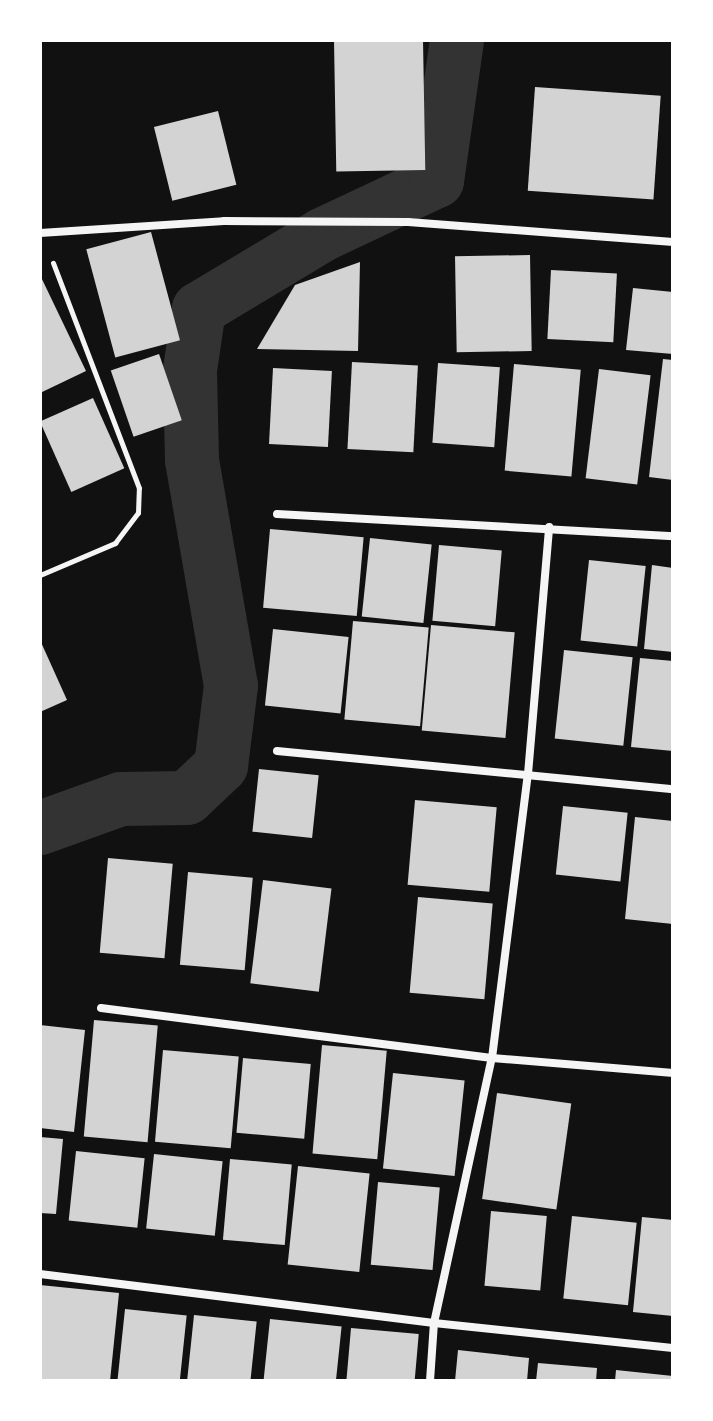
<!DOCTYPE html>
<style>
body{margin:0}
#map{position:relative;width:713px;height:1421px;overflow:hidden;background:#111;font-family:"Crimson Pro",serif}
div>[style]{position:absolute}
.canal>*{height:54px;margin:-27px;padding:0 27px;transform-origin:27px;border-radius:27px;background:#333}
.building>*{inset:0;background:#d3d3d3;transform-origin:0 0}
.path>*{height:5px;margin:-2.5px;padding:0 2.5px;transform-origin:2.5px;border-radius:2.5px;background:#f5f5f5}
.minor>*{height:8px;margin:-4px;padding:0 4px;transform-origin:4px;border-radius:4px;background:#f5f5f5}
span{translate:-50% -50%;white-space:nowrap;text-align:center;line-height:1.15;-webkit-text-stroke:8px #fff;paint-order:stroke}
.frame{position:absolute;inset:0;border:42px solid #fff;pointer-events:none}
</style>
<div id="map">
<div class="canal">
<i style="left:40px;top:828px;width:86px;rotate:-19.7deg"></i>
<i style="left:121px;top:799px;width:66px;rotate:-0.9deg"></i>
<i style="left:187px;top:798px;width:47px;rotate:-43.3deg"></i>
<i style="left:221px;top:766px;width:81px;rotate:-82.9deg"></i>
<i style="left:231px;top:686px;width:229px;rotate:-99.8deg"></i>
<i style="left:192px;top:460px;width:90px;rotate:-91.3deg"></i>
<i style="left:190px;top:370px;width:62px;rotate:-81.6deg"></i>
<i style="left:199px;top:309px;width:144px;rotate:-31deg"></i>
<i style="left:322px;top:235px;width:127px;rotate:-25.2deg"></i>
<i style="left:437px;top:181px;width:142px;rotate:-81.9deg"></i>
</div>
<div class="building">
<i style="left:423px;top:40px;width:130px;height:89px;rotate:89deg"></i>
<i style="left:535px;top:87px;width:126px;height:104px;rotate:4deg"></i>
<i style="left:218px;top:111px;width:76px;height:66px;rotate:76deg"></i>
<i style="left:151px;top:232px;width:112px;height:67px;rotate:75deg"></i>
<i style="left:530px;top:255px;width:96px;height:75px;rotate:89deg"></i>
<i style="clip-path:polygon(360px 262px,358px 351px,257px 349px,295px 285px)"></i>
<i style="left:551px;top:270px;width:66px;height:69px;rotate:3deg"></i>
<i style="clip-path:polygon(40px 275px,86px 371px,40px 393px)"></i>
<i style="clip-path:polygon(633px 288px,673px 292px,673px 354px,626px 350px)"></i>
<i style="left:159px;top:354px;width:70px;height:51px;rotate:71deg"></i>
<i style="clip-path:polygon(663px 359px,673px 360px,673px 480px,649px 477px)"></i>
<i style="left:352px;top:362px;width:66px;height:87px;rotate:3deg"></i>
<i style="left:438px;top:363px;width:62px;height:80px;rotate:4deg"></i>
<i style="left:514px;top:364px;width:67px;height:107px;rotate:5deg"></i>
<i style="left:273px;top:368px;width:59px;height:76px;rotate:3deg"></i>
<i style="left:599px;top:369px;width:52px;height:110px;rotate:7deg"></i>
<i style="left:93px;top:398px;width:77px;height:58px;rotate:66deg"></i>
<i style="left:270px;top:529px;width:94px;height:79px;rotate:5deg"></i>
<i style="left:370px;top:538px;width:62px;height:79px;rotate:6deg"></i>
<i style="left:439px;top:545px;width:63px;height:76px;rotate:5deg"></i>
<i style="left:589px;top:560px;width:57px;height:81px;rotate:6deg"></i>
<i style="clip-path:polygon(652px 565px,673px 568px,673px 652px,644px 649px)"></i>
<i style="left:353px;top:621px;width:76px;height:99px;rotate:5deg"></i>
<i style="left:431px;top:625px;width:84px;height:106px;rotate:5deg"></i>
<i style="left:273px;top:629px;width:76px;height:77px;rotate:6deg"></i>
<i style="clip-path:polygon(40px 640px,67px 700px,40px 712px)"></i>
<i style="left:564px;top:650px;width:69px;height:89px;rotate:6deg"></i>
<i style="clip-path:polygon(640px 658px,673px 661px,673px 751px,631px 747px)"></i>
<i style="left:259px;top:769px;width:60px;height:63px;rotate:6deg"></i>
<i style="left:415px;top:800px;width:82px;height:85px;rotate:5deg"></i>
<i style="left:563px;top:806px;width:65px;height:69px;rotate:6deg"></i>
<i style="clip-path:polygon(635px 817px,673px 821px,673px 924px,625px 919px)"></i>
<i style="left:108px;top:858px;width:65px;height:95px;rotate:5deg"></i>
<i style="left:188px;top:872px;width:65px;height:93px;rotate:5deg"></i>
<i style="left:263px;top:880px;width:69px;height:104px;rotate:7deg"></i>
<i style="left:418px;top:897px;width:75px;height:96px;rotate:5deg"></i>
<i style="left:94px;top:1020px;width:64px;height:117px;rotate:5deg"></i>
<i style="clip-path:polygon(40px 1025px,85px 1030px,74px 1132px,40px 1128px)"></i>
<i style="left:322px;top:1045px;width:65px;height:109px;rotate:5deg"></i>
<i style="left:163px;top:1050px;width:76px;height:92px;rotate:5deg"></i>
<i style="left:243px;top:1058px;width:68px;height:75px;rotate:5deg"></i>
<i style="left:393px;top:1073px;width:72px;height:96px;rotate:6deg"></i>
<i style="left:497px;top:1093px;width:75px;height:107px;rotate:8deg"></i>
<i style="clip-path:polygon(40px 1137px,63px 1139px,56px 1214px,40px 1213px)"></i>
<i style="left:76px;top:1151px;width:69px;height:70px;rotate:6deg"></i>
<i style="left:154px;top:1154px;width:69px;height:75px;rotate:6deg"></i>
<i style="left:230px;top:1159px;width:62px;height:81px;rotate:5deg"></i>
<i style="left:298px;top:1166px;width:72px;height:99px;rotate:6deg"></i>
<i style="left:378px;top:1182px;width:62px;height:83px;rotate:5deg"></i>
<i style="left:491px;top:1211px;width:56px;height:75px;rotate:5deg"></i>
<i style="left:572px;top:1216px;width:65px;height:83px;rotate:6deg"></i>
<i style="clip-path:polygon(642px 1217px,673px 1220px,673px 1316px,633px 1312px)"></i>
<i style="clip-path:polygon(40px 1285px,119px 1293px,110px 1381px,40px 1381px)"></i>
<i style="left:125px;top:1309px;width:62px;height:72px;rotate:6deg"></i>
<i style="left:194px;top:1315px;width:63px;height:66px;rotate:6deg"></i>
<i style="left:270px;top:1319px;width:72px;height:62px;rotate:6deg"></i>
<i style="left:351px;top:1328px;width:68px;height:53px;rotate:5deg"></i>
<i style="clip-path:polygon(458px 1350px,529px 1358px,527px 1381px,455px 1381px)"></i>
<i style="clip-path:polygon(538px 1363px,597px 1368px,596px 1381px,536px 1381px)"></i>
<i style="clip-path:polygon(616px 1370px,673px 1376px,673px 1381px,615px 1381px)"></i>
</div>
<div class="path">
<i style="left:40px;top:575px;width:82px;rotate:-23.1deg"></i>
<i style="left:115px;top:543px;width:38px;rotate:-53deg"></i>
<i style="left:138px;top:513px;width:25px;rotate:-88deg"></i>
<i style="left:139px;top:488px;width:241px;rotate:-110.9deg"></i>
</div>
<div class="minor">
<i style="left:40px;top:233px;width:184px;rotate:-3.7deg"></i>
<i style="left:224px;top:221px;width:184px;rotate:0.3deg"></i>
<i style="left:408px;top:222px;width:266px;rotate:4.3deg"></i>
<i style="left:277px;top:514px;width:397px;rotate:3.2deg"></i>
<i style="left:277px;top:751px;width:398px;rotate:5.5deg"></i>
<i style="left:101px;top:1008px;width:394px;rotate:7.3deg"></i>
<i style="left:492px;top:1058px;width:182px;rotate:4.7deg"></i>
<i style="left:40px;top:1274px;width:397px;rotate:7.1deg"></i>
<i style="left:434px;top:1323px;width:240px;rotate:6deg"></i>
<i style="left:430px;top:1381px;width:58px;rotate:-86.1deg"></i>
<i style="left:434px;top:1323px;width:271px;rotate:-77.7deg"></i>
<i style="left:492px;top:1058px;width:286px;rotate:-82.8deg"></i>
<i style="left:528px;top:774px;width:248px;rotate:-85.1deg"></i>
</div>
<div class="frame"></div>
</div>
